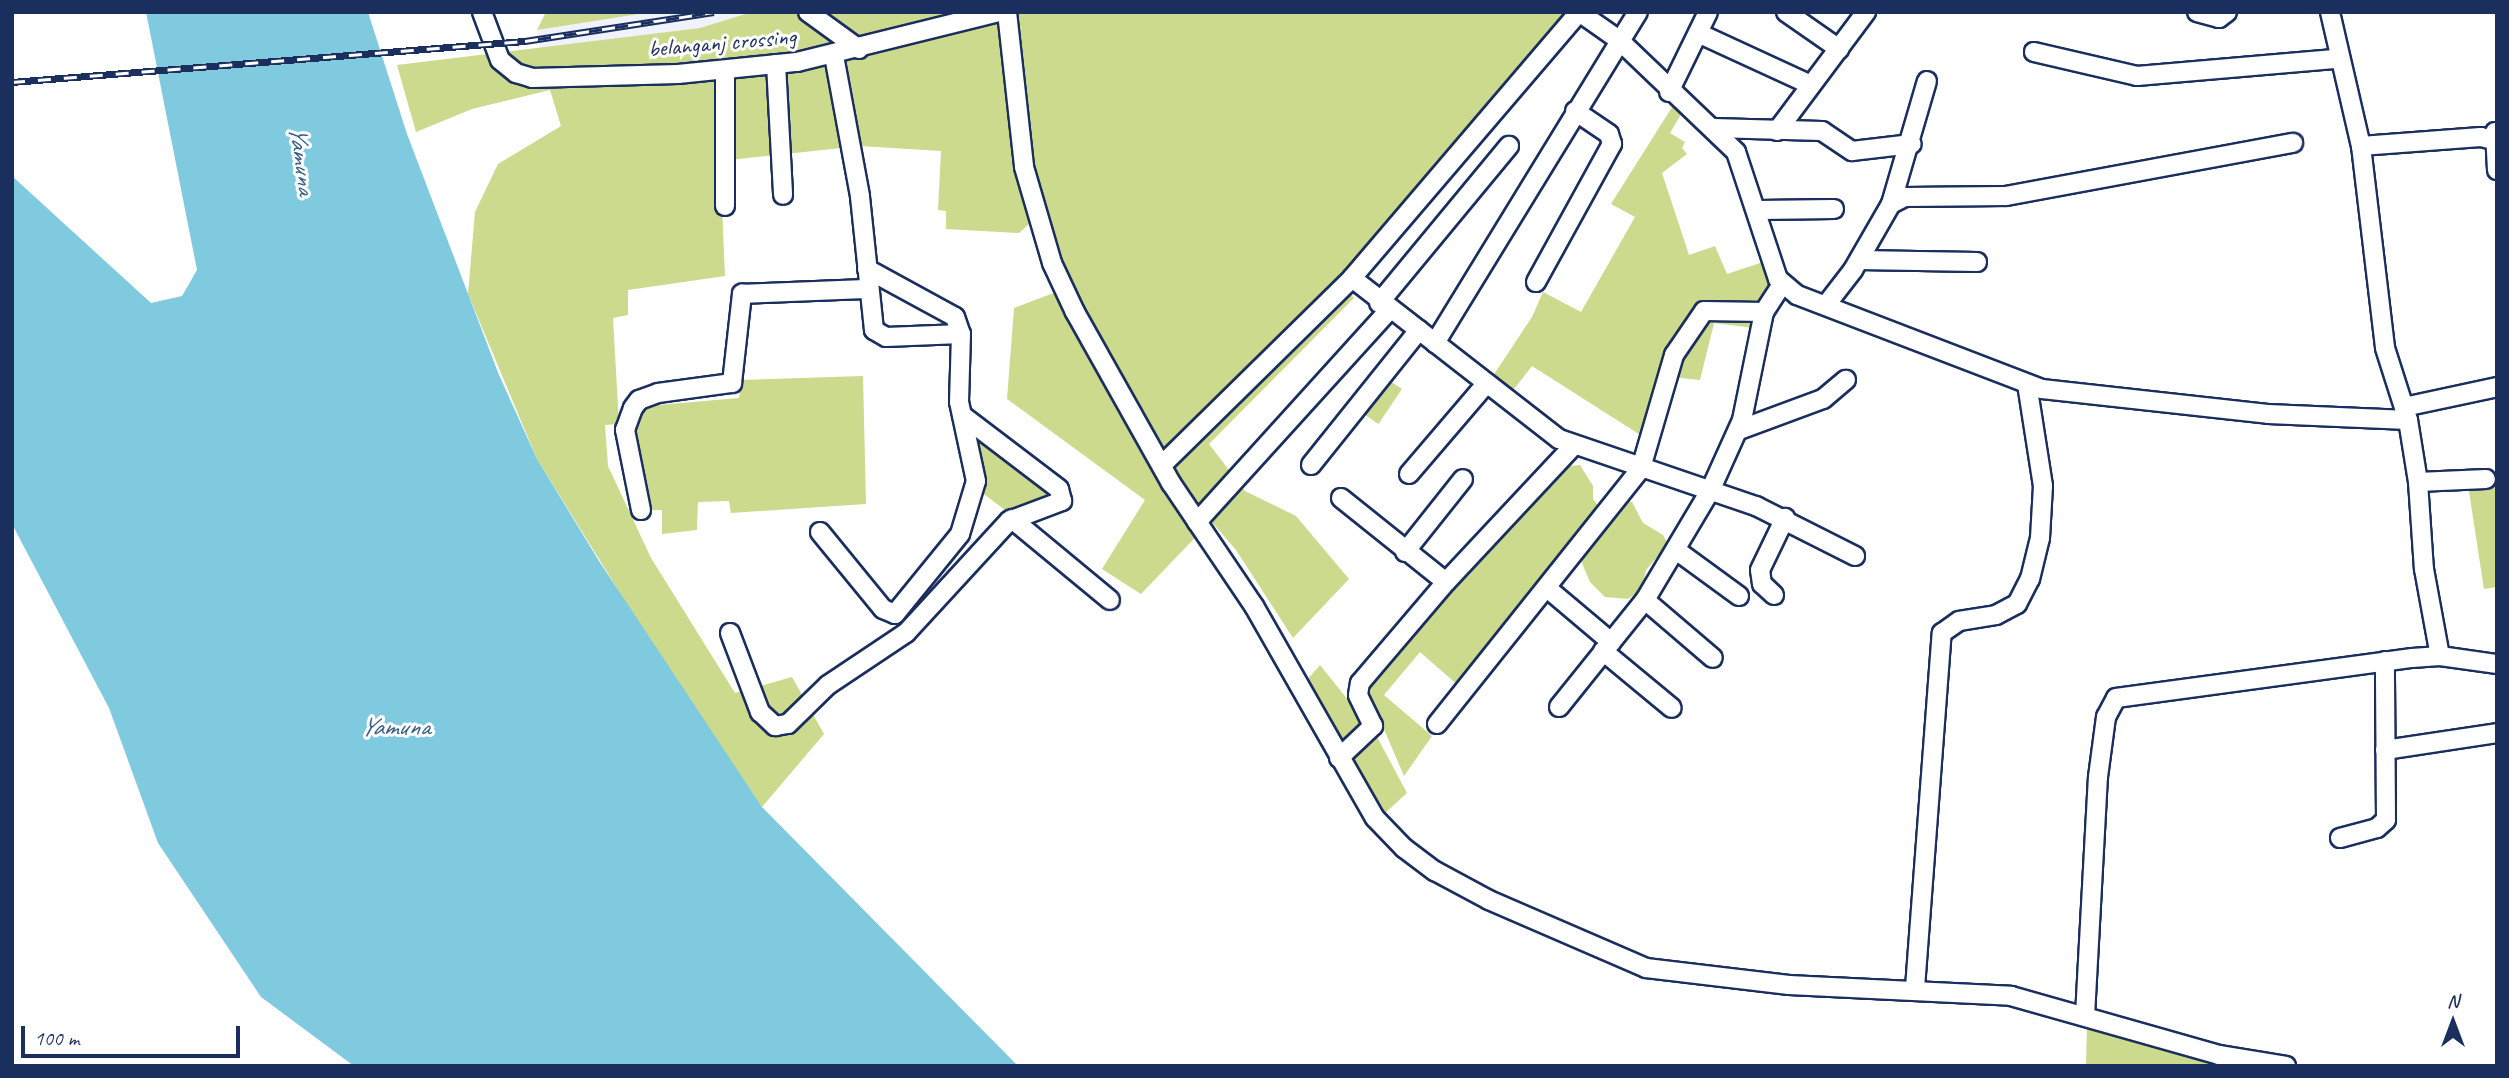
<!DOCTYPE html>
<style>
body{margin:0}
#map{position:relative;width:2509px;height:1078px;overflow:hidden;background:#fff;font-family:Caveat,sans-serif}
div>[style]{position:absolute}
.built>*{inset:0;background:#f0f2fe}
.green>*{inset:0;background:#cbda8d;transform-origin:0 0}
.water>*{inset:0;background:#80cae0}
.roads{filter:drop-shadow(2px 0 #1b2f5e) drop-shadow(-2px 0 #1b2f5e) drop-shadow(0 2px #1b2f5e) drop-shadow(0 -2px #1b2f5e)}
.minor>*{height:18px;margin:-9px;padding:0 9px;transform-origin:9px;border-radius:9px;background:#fff}
.rail>*{height:7px;margin-top:-3.5px;transform-origin:0;background:repeating-linear-gradient(90deg,#fff 0 13px,#1b2f5e 0 26px);box-sizing:border-box;border-block:2px solid #1b2f5e}
span{translate:-50% -50%;white-space:nowrap;text-align:center;line-height:1.15;-webkit-text-stroke:6px #fff;paint-order:stroke}
.street-label{font-size:24px;color:#1b2f5e}
.water-label{font-size:26px;color:#395e85;font-style:italic}
.frame{position:absolute;inset:0;border:14px solid #1b2f5e;pointer-events:none}
.north{position:absolute;left:2418px;top:987px;width:70px;height:70px;-webkit-text-stroke:5px #fff;paint-order:stroke;rotate:0deg;font-size:19px;font-weight:700;line-height:28px;text-align:center;color:#1b2f5e}
.north::after{content:'';display:block;margin:auto;width:24px;height:32px;background:#1b2f5e;clip-path:polygon(50% 0,100% 100%,50% 72%,0 100%)}
.scale{position:absolute;left:21px;top:1026px;width:219px;height:32px;box-sizing:border-box;border:4px solid #1b2f5e;border-top:0;padding-left:9px;font-size:21px;line-height:24px;white-space:nowrap;color:#1b2f5e;-webkit-text-stroke:5px #fff;paint-order:stroke}
</style>
<div id="map">
<div class="built">
<i style="clip-path:polygon(652px 12px,752px 12px,700px 28px,540px 49px,537px 30px)"></i>
</div>
<div class="green">
<i style="clip-path:polygon(546px 12px,652px 12px,537px 30px)"></i>
<i style="clip-path:polygon(752px 12px,1586px 12px,1347px 291px,1354px 298px,1209px 444px,1245px 491px,1296px 516px,1349px 579px,1293px 638px,1236px 550px,1211px 521px,1141px 594px,1102px 569px,1145px 500px,1007px 399px,1014px 308px,1072px 286px,1046px 209px,1019px 233px,946px 229px,946px 211px,938px 210px,941px 151px,860px 146px,720px 161px,725px 276px,628px 290px,628px 315px,613px 318px,619px 424px,605px 425px,608px 466px,651px 558px,735px 693px,792px 677px,824px 734px,762px 807px,664px 664px,537px 459px,468px 294px,475px 212px,498px 164px,561px 126px,550px 90px,472px 109px,416px 132px,397px 65px,700px 28px)"></i>
<i style="clip-path:polygon(1674px 104px,1683px 111px,1670px 133px,1685px 142px,1682px 148px,1687px 154px,1662px 173px,1689px 255px,1715px 246px,1727px 274px,1763px 262px,1773px 289px,1754px 328px,1714px 323px,1700px 380px,1662px 376px,1642px 436px,1532px 366px,1510px 394px,1491px 379px,1532px 317px,1543px 292px,1581px 312px,1635px 217px,1611px 204px)"></i>
<i style="clip-path:polygon(863px 376px,866px 504px,731px 513px,729px 501px,698px 502px,697px 530px,662px 534px,662px 510px,651px 510px,635px 427px,646px 406px,739px 398px,741px 380px)"></i>
<i style="left:1387px;top:379px;width:18px;height:42px;rotate:34deg"></i>
<i style="clip-path:polygon(968px 414px,1024px 451px,1015px 469px,1051px 494px,1009px 513px,968px 482px)"></i>
<i style="clip-path:polygon(1580px 465px,1593px 486px,1593px 499px,1601px 510px,1625px 500px,1632px 502px,1643px 523px,1663px 535px,1668px 544px,1646px 570px,1642px 589px,1628px 599px,1605px 597px,1590px 582px,1576px 549px,1460px 687px,1420px 652px,1384px 695px,1432px 736px,1404px 776px,1365px 685px,1562px 467px)"></i>
<i style="clip-path:polygon(2497px 480px,2497px 587px,2484px 589px,2468px 485px)"></i>
<i style="clip-path:polygon(1320px 665px,1376px 735px,1407px 793px,1383px 815px,1305px 682px)"></i>
<i style="clip-path:polygon(2087px 1023px,2228px 1066px,2086px 1066px)"></i>
</div>
<div class="water">
<i style="clip-path:polygon(146px 12px,368px 12px,407px 134px,499px 375px,537px 459px,599px 561px,762px 807px,1018px 1066px,354px 1066px,261px 997px,158px 843px,109px 708px,12px 524px,12px 176px,151px 303px,182px 296px,197px 270px)"></i>
</div>
<div class="roads">
<div class="minor">
<i style="left:482px;top:12px;width:51px;rotate:69.4deg"></i>
<i style="left:500px;top:60px;width:21px;rotate:39deg"></i>
<i style="left:516px;top:73px;width:17px;rotate:17deg"></i>
<i style="left:532px;top:78px;width:146px;rotate:-1.6deg"></i>
<i style="left:678px;top:74px;width:120px;rotate:-5.8deg"></i>
<i style="left:797px;top:62px;width:208px;rotate:-13.9deg"></i>
<i style="left:808px;top:12px;width:63px;rotate:36deg"></i>
<i style="left:1007px;top:12px;width:156px;rotate:83.7deg"></i>
<i style="left:1024px;top:167px;width:100px;rotate:73.7deg"></i>
<i style="left:1052px;top:263px;width:54px;rotate:64.9deg"></i>
<i style="left:1075px;top:312px;width:196px;rotate:60.7deg"></i>
<i style="left:1171px;top:483px;width:148px;rotate:56deg"></i>
<i style="left:1254px;top:606px;width:244px;rotate:60.3deg"></i>
<i style="left:1375px;top:818px;width:42px;rotate:46deg"></i>
<i style="left:1404px;top:848px;width:39px;rotate:37deg"></i>
<i style="left:1435px;top:871px;width:61px;rotate:28.2deg"></i>
<i style="left:1489px;top:900px;width:171px;rotate:23.4deg"></i>
<i style="left:1646px;top:968px;width:144px;rotate:6.8deg"></i>
<i style="left:1789px;top:985px;width:222px;rotate:2.8deg"></i>
<i style="left:2011px;top:996px;width:216px;rotate:15.8deg"></i>
<i style="left:2219px;top:1055px;width:68px;rotate:9.3deg"></i>
<i style="left:1579px;top:12px;width:49px;rotate:35deg"></i>
<i style="left:1619px;top:40px;width:162px;rotate:43.7deg"></i>
<i style="left:1736px;top:152px;width:134px;rotate:71.7deg"></i>
<i style="left:1778px;top:279px;width:25px;rotate:40deg"></i>
<i style="left:1797px;top:295px;width:262px;rotate:21deg"></i>
<i style="left:2042px;top:389px;width:227px;rotate:6.3deg"></i>
<i style="left:2268px;top:414px;width:140px;rotate:2.5deg"></i>
<i style="left:1786px;top:12px;width:65px;rotate:34.9deg"></i>
<i style="left:2197px;top:12px;width:23px;rotate:15deg"></i>
<i style="left:2219px;top:18px;width:10px;rotate:-37deg"></i>
<i style="left:2330px;top:12px;width:138px;rotate:77deg"></i>
<i style="left:2361px;top:146px;width:203px;rotate:83.2deg"></i>
<i style="left:2385px;top:348px;width:76px;rotate:72.3deg"></i>
<i style="left:2408px;top:420px;width:63px;rotate:80.8deg"></i>
<i style="left:2418px;top:482px;width:68px;rotate:-2.5deg"></i>
<i style="left:1698px;top:33px;width:124px;rotate:24.7deg"></i>
<i style="left:2034px;top:52px;width:106px;rotate:13.1deg"></i>
<i style="left:2137px;top:76px;width:201px;rotate:-4.9deg"></i>
<i style="left:776px;top:64px;width:131px;rotate:86.9deg"></i>
<i style="left:725px;top:70px;width:136px;rotate:90deg"></i>
<i style="left:1669px;top:92px;width:89px;rotate:-64deg"></i>
<i style="left:1713px;top:128px;width:109px;rotate:1.6deg"></i>
<i style="left:1822px;top:131px;width:36px;rotate:34deg"></i>
<i style="left:1852px;top:151px;width:60px;rotate:-6.7deg"></i>
<i style="left:1777px;top:131px;width:149px;rotate:-53.2deg"></i>
<i style="left:2495px;top:132px;width:38px;rotate:87deg"></i>
<i style="left:2361px;top:146px;width:120px;rotate:-4.3deg"></i>
<i style="left:2481px;top:137px;width:16px;rotate:14deg"></i>
<i style="left:1891px;top:204px;width:128px;rotate:-73.7deg"></i>
<i style="left:1759px;top:210px;width:75px;rotate:-0.8deg"></i>
<i style="left:1859px;top:260px;width:118px;rotate:1deg"></i>
<i style="left:867px;top:269px;width:100px;rotate:28.6deg"></i>
<i style="left:955px;top:317px;width:18px;rotate:71deg"></i>
<i style="left:1352px;top:278px;width:262px;rotate:37.9deg"></i>
<i style="left:1559px;top:439px;width:208px;rotate:18.8deg"></i>
<i style="left:1756px;top:506px;width:111px;rotate:26.8deg"></i>
<i style="left:1536px;top:282px;width:158px;rotate:-61.2deg"></i>
<i style="left:1612px;top:144px;width:10px;rotate:-107deg"></i>
<i style="left:1609px;top:134px;width:41px;rotate:-145.9deg"></i>
<i style="left:1379px;top:303px;width:204px;rotate:-50.4deg"></i>
<i style="left:1826px;top:305px;width:44px;rotate:-52.4deg"></i>
<i style="left:1853px;top:270px;width:76px;rotate:-60.1deg"></i>
<i style="left:1891px;top:204px;width:16px;rotate:-27deg"></i>
<i style="left:1905px;top:197px;width:101px;rotate:-0.6deg"></i>
<i style="left:2006px;top:196px;width:292px;rotate:-10.5deg"></i>
<i style="left:1435px;top:343px;width:388px;rotate:-58.5deg"></i>
<i style="left:2404px;top:407px;width:95px;rotate:-12.1deg"></i>
<i style="left:1739px;top:430px;width:90px;rotate:-20.3deg"></i>
<i style="left:1823px;top:399px;width:30px;rotate:-40deg"></i>
<i style="left:1162px;top:465px;width:267px;rotate:-44.5deg"></i>
<i style="left:1352px;top:278px;width:350px;rotate:-49.5deg"></i>
<i style="left:1311px;top:465px;width:173px;rotate:-51.3deg"></i>
<i style="left:1409px;top:474px;width:117px;rotate:-49.5deg"></i>
<i style="left:2418px;top:482px;width:87px;rotate:86.1deg"></i>
<i style="left:2424px;top:569px;width:88px;rotate:79.6deg"></i>
<i style="left:1341px;top:498px;width:134px;rotate:38.7deg"></i>
<i style="left:641px;top:510px;width:82px;rotate:-101.3deg"></i>
<i style="left:625px;top:430px;width:23px;rotate:-70deg"></i>
<i style="left:633px;top:408px;width:10px;rotate:-53deg"></i>
<i style="left:639px;top:400px;width:20px;rotate:-20deg"></i>
<i style="left:658px;top:393px;width:75px;rotate:-7.7deg"></i>
<i style="left:732px;top:383px;width:90px;rotate:-83.6deg"></i>
<i style="left:742px;top:294px;width:127px;rotate:-2.3deg"></i>
<i style="left:1012px;top:519px;width:127px;rotate:39.6deg"></i>
<i style="left:1197px;top:522px;width:286px;rotate:-47.8deg"></i>
<i style="left:820px;top:532px;width:99px;rotate:50.7deg"></i>
<i style="left:883px;top:609px;width:13px;rotate:23deg"></i>
<i style="left:895px;top:614px;width:103px;rotate:-50.9deg"></i>
<i style="left:960px;top:534px;width:55px;rotate:-73.2deg"></i>
<i style="left:976px;top:481px;width:81px;rotate:-102.1deg"></i>
<i style="left:959px;top:402px;width:68px;rotate:-88.3deg"></i>
<i style="left:961px;top:334px;width:75px;rotate:177.7deg"></i>
<i style="left:886px;top:337px;width:14px;rotate:-150deg"></i>
<i style="left:874px;top:330px;width:135px;rotate:-96deg"></i>
<i style="left:860px;top:196px;width:142px;rotate:-100.5deg"></i>
<i style="left:1676px;top:550px;width:78px;rotate:36.1deg"></i>
<i style="left:1405px;top:552px;width:93px;rotate:-51.5deg"></i>
<i style="left:1547px;top:588px;width:84px;rotate:40.2deg"></i>
<i style="left:1774px;top:595px;width:16px;rotate:-137deg"></i>
<i style="left:1762px;top:584px;width:14px;rotate:-98deg"></i>
<i style="left:1760px;top:570px;width:58px;rotate:-64.3deg"></i>
<i style="left:1645px;top:600px;width:89px;rotate:40.5deg"></i>
<i style="left:730px;top:633px;width:85px;rotate:69.2deg"></i>
<i style="left:760px;top:712px;width:21px;rotate:43deg"></i>
<i style="left:775px;top:726px;width:13px;rotate:-9deg"></i>
<i style="left:788px;top:724px;width:56px;rotate:-44.3deg"></i>
<i style="left:828px;top:685px;width:94px;rotate:-33.7deg"></i>
<i style="left:906px;top:633px;width:152px;rotate:-47.4deg"></i>
<i style="left:1009px;top:521px;width:57px;rotate:-20.7deg"></i>
<i style="left:1062px;top:501px;width:12px;rotate:-104deg"></i>
<i style="left:1059px;top:489px;width:122px;rotate:-142.7deg"></i>
<i style="left:1603px;top:651px;width:89px;rotate:39.6deg"></i>
<i style="left:1559px;top:707px;width:137px;rotate:-51.2deg"></i>
<i style="left:1645px;top:600px;width:127px;rotate:-59.2deg"></i>
<i style="left:1710px;top:491px;width:78px;rotate:-65.7deg"></i>
<i style="left:1742px;top:420px;width:110px;rotate:-78.5deg"></i>
<i style="left:1764px;top:312px;width:33px;rotate:-57deg"></i>
<i style="left:1437px;top:724px;width:327px;rotate:-51.4deg"></i>
<i style="left:1641px;top:468px;width:118px;rotate:-73.7deg"></i>
<i style="left:1674px;top:355px;width:53px;rotate:-55.7deg"></i>
<i style="left:1704px;top:311px;width:60px;rotate:1deg"></i>
<i style="left:2385px;top:750px;width:113px;rotate:-8.6deg"></i>
<i style="left:1339px;top:758px;width:47px;rotate:-43.3deg"></i>
<i style="left:1373px;top:726px;width:34px;rotate:-116deg"></i>
<i style="left:1358px;top:695px;width:12px;rotate:-81deg"></i>
<i style="left:1360px;top:683px;width:133px;rotate:-49.6deg"></i>
<i style="left:1446px;top:582px;width:187px;rotate:-46.9deg"></i>
<i style="left:2340px;top:838px;width:38px;rotate:-15deg"></i>
<i style="left:2377px;top:828px;width:12px;rotate:-42deg"></i>
<i style="left:2386px;top:820px;width:159px;rotate:-90.4deg"></i>
<i style="left:1915px;top:988px;width:356px;rotate:-85.7deg"></i>
<i style="left:1942px;top:633px;width:21px;rotate:-35deg"></i>
<i style="left:1959px;top:621px;width:37px;rotate:-9deg"></i>
<i style="left:1996px;top:615px;width:24px;rotate:-28deg"></i>
<i style="left:2017px;top:604px;width:28px;rotate:-63deg"></i>
<i style="left:2030px;top:579px;width:42px;rotate:-76.3deg"></i>
<i style="left:2040px;top:538px;width:52px;rotate:-86.7deg"></i>
<i style="left:2043px;top:486px;width:103px;rotate:-98.9deg"></i>
<i style="left:2085px;top:1016px;width:239px;rotate:-86.9deg"></i>
<i style="left:2098px;top:777px;width:61px;rotate:-82.4deg"></i>
<i style="left:2106px;top:717px;width:21px;rotate:-62deg"></i>
<i style="left:2116px;top:698px;width:299px;rotate:-7.7deg"></i>
<i style="left:2412px;top:658px;width:28px;rotate:-4deg"></i>
<i style="left:2440px;top:656px;width:58px;rotate:8deg"></i>
</div>
</div>
<div class="rail">
<i style="left:12px;top:82px;width:515px;rotate:-4.57deg"></i>
<i style="left:525px;top:41px;width:191px;rotate:-8.7deg"></i>
</div>
<div class="street-label">
<span style="left:722px;top:43px;rotate:-5deg">belanganj crossing</span>
</div>
<div class="water-label">
<span style="left:302px;top:160px;rotate:82deg">Yamuna</span>
<span style="left:395px;top:727px">Yamuna</span>
</div>
<div class="frame"></div>
<div class="north">N</div>
<div class="scale">100 m</div>
</div>
